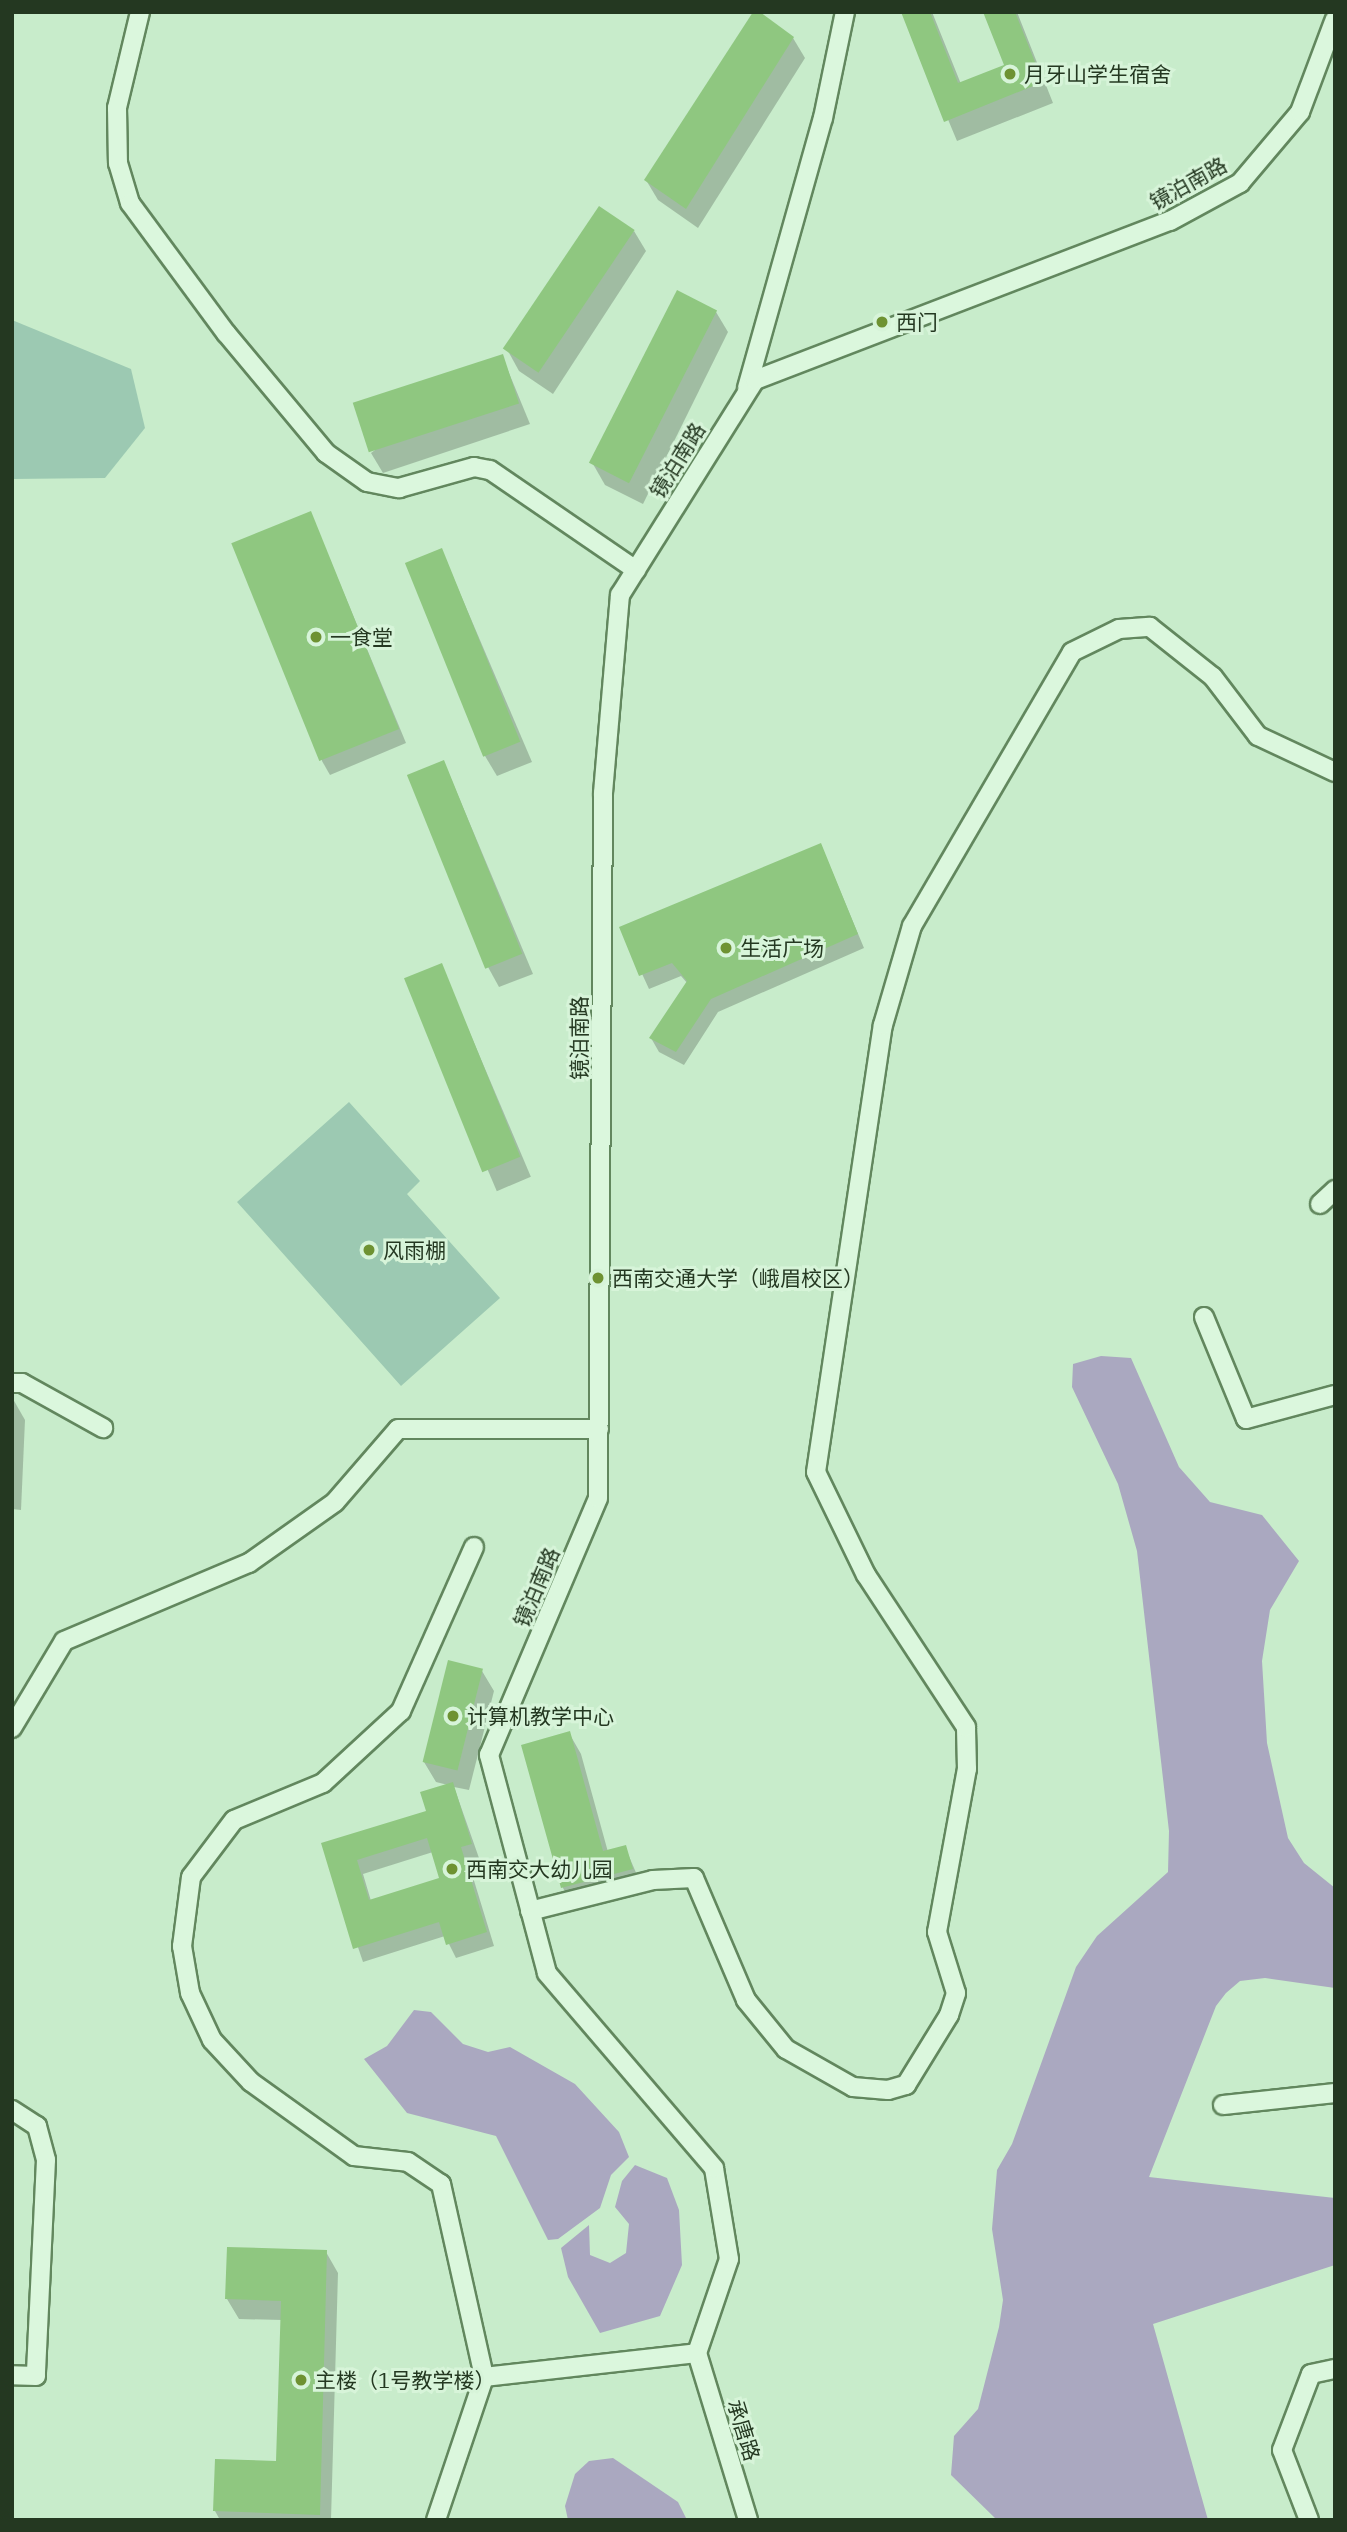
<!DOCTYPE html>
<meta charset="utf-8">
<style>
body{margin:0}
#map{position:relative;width:1347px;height:2532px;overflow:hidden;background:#c8eccb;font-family:"IBM Plex Serif","Noto Sans SC",serif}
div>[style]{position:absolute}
.green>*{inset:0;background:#9cc9b2}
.water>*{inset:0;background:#aaa8c0}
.shadow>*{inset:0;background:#0003;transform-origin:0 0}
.building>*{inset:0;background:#8fc780;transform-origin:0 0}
.roads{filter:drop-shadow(2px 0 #62875e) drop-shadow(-2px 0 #62875e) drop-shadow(0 2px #62875e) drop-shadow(0 -2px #62875e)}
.street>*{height:18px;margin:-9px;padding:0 9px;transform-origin:9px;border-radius:9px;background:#dbf7dd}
.dots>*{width:19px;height:19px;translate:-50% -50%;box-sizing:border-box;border:4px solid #d7f4d9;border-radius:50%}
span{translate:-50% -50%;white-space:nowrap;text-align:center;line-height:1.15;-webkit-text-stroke:6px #d7f4d9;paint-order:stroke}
.poi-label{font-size:21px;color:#243821}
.left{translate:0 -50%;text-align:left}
.street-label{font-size:21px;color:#243821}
.frame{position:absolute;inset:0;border:14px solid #243821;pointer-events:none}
</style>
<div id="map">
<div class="green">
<i style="clip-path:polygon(12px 320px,131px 369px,145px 428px,105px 478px,12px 479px)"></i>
<i style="clip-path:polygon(349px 1102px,420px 1181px,407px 1194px,500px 1298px,401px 1386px,237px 1202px)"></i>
</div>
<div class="water">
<i style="clip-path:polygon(1101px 1356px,1131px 1358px,1179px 1467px,1210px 1502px,1262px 1515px,1299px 1561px,1270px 1610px,1262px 1661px,1267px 1743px,1288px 1838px,1304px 1863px,1335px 1888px,1335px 1988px,1265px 1978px,1240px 1981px,1226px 1993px,1216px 2006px,1149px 2177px,1335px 2198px,1335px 2265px,1153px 2324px,1208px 2520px,997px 2520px,951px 2475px,954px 2436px,978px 2409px,999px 2327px,1003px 2300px,992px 2229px,997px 2170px,1012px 2144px,1076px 1967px,1097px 1936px,1168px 1872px,1169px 1831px,1137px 1551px,1118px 1484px,1072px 1387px,1073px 1364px)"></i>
<i style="clip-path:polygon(414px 2010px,431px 2012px,463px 2044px,488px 2052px,510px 2047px,575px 2084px,619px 2132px,629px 2157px,611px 2175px,600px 2208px,558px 2239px,548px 2240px,496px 2136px,407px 2113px,364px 2059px,387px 2046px)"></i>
<i style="clip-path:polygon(635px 2165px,667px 2178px,679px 2210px,682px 2265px,660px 2316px,600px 2333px,568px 2277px,561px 2248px,589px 2225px,590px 2255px,610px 2263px,626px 2253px,629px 2224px,615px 2207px,622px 2181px)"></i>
<i style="clip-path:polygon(613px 2458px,678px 2502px,687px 2520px,568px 2520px,565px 2506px,575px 2474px,589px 2461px)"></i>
</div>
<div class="shadow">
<i style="clip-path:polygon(903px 12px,932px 12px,961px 84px,1006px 66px,985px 12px,1017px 12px,1053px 103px,957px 141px)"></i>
<i style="clip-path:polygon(793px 38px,805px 58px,698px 228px,658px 200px,646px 180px)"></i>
<i style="clip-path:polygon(634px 231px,646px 251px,553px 394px,519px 371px,508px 351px)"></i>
<i style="clip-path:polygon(716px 312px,728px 332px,643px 504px,605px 485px,593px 464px)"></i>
<i style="clip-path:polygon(502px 356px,530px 424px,383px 473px,371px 453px)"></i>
<i style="clip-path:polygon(311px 514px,406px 743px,330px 775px,322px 761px)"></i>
<i style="clip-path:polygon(442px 551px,532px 762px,497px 776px,485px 756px)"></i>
<i style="clip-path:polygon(444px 762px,533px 974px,499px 987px,488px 967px)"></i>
<i style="clip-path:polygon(821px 845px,864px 948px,718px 1012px,684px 1065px,659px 1052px,651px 1038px,688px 984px,681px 976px,649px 989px,621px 928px)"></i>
<i style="left:441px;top:965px;width:230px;height:37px;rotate:67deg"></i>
<i style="clip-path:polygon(13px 1399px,25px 1420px,21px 1510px,12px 1509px)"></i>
<i style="clip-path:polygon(evenodd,482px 1671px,494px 1691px,469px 1790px,454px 1787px,479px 1858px,468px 1861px,494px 1946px,456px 1958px,445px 1936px,363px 1962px,323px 1844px,428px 1812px,448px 1785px,436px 1782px,424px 1762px,482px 1671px,433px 1852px,442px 1879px,371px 1901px,363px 1874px,433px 1852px)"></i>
<i style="clip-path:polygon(569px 1733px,581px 1754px,608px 1852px,625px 1847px,643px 1889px,574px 1908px,563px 1888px,523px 1746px)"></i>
<i style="clip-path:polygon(326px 2252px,338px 2273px,331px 2520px,220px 2520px,215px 2511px,278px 2463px,282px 2320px,239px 2319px,227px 2299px)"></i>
</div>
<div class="building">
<i style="clip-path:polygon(753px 12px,760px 12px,794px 37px,686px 209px,644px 180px)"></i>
<i style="clip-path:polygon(901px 12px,930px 12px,958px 83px,1004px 65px,983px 12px,1015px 12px,1043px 82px,944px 122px)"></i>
<i style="left:599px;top:206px;width:43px;height:172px;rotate:34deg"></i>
<i style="left:677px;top:290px;width:45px;height:194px;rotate:27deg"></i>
<i style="left:503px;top:354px;width:52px;height:158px;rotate:72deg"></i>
<i style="left:311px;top:511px;width:235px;height:86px;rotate:68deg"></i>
<i style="left:442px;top:548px;width:209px;height:40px;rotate:68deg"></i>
<i style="left:444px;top:760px;width:209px;height:40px;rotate:68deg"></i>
<i style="clip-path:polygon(821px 843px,858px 934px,711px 999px,676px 1052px,649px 1038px,687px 981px,672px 963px,639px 976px,619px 927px)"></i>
<i style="left:442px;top:963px;width:209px;height:41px;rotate:68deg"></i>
<i style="left:448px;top:1660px;width:36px;height:105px;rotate:14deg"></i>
<i style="clip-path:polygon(570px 1731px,603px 1851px,626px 1845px,633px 1869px,561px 1888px,521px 1745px)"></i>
<i style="clip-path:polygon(evenodd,453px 1782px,472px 1844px,461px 1847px,487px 1932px,446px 1945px,439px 1922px,353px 1949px,321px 1843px,426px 1811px,420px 1792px,453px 1782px,427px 1838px,439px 1878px,369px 1900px,357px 1860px,427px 1838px)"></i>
<i style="clip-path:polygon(227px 2247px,327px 2250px,320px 2515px,213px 2511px,215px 2459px,276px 2461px,281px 2301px,225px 2299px)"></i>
</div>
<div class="roads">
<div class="street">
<i style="left:140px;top:12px;width:99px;rotate:103.5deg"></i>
<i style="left:117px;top:108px;width:55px;rotate:89deg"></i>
<i style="left:118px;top:163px;width:42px;rotate:73.3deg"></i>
<i style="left:130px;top:203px;width:162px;rotate:53.6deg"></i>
<i style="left:226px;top:333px;width:156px;rotate:50.2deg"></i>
<i style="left:326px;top:453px;width:50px;rotate:35.3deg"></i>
<i style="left:367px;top:482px;width:33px;rotate:11deg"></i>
<i style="left:399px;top:488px;width:78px;rotate:-15.6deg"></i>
<i style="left:474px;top:467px;width:16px;rotate:11deg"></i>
<i style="left:490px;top:470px;width:177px;rotate:34.4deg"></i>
<i style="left:747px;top:388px;width:280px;rotate:-74.3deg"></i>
<i style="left:823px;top:118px;width:108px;rotate:-78.3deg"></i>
<i style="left:1320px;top:1204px;width:21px;rotate:-43deg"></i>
<i style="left:1204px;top:1317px;width:110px;rotate:67.6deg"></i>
<i style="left:1246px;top:1419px;width:92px;rotate:-15.1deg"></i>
<i style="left:12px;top:1383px;width:10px"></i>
<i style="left:22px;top:1383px;width:93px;rotate:29.1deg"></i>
<i style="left:474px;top:1547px;width:180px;rotate:114deg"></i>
<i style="left:401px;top:1711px;width:106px;rotate:137.3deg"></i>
<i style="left:323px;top:1783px;width:96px;rotate:157.4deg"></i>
<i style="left:234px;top:1820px;width:71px;rotate:127deg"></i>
<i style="left:191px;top:1877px;width:70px;rotate:97.4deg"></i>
<i style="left:182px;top:1946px;width:48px;rotate:80.3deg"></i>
<i style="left:190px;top:1993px;width:52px;rotate:64.9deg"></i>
<i style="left:212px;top:2040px;width:57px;rotate:47.1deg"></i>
<i style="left:251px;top:2082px;width:127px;rotate:35.7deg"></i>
<i style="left:354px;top:2156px;width:54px;rotate:6.3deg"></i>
<i style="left:408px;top:2162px;width:40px;rotate:34deg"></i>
<i style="left:441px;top:2184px;width:198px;rotate:77.4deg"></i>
<i style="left:12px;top:1728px;width:101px;rotate:-59.1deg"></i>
<i style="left:64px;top:1641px;width:201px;rotate:-22.9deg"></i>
<i style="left:249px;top:1563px;width:105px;rotate:-35.3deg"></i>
<i style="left:335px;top:1502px;width:96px;rotate:-49.2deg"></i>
<i style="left:398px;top:1429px;width:201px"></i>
<i style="left:530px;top:1911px;width:127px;rotate:-14.1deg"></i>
<i style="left:653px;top:1880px;width:41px;rotate:-2.8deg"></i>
<i style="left:694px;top:1878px;width:133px;rotate:66.9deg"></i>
<i style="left:746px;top:2000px;width:63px;rotate:50.8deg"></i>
<i style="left:786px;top:2049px;width:77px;rotate:29.6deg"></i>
<i style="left:853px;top:2087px;width:35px;rotate:5deg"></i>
<i style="left:888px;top:2090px;width:19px;rotate:-16deg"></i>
<i style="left:906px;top:2085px;width:82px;rotate:-58.4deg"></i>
<i style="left:949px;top:2015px;width:23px;rotate:-72deg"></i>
<i style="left:956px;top:1993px;width:64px;rotate:-107.3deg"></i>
<i style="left:937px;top:1932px;width:166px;rotate:-79.6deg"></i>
<i style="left:967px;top:1769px;width:42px;rotate:-91.4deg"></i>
<i style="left:966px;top:1727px;width:182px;rotate:-123.3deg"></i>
<i style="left:866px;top:1575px;width:114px;rotate:-115.9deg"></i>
<i style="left:816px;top:1472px;width:452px;rotate:-81.5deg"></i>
<i style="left:883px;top:1025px;width:103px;rotate:-73.7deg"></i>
<i style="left:912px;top:926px;width:317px;rotate:-59.7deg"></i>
<i style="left:1072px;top:652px;width:52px;rotate:-26.1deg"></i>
<i style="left:1119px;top:629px;width:31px;rotate:-4deg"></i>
<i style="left:1150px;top:627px;width:80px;rotate:38.4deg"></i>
<i style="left:1213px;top:677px;width:74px;rotate:52.7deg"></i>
<i style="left:1258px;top:736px;width:85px;rotate:25.1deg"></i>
<i style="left:1223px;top:2105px;width:113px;rotate:-6.1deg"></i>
<i style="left:12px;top:2110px;width:30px;rotate:33deg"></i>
<i style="left:37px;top:2126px;width:35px;rotate:75deg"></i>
<i style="left:46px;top:2160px;width:216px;rotate:92.7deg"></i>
<i style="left:36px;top:2376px;width:24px;rotate:-178deg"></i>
<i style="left:697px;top:2353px;width:99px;rotate:-71.2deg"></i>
<i style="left:729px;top:2259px;width:92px;rotate:-99.4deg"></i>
<i style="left:714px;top:2168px;width:257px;rotate:-130.6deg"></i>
<i style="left:547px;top:1973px;width:226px;rotate:-104.9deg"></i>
<i style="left:489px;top:1755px;width:279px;rotate:-67deg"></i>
<i style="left:598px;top:1498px;width:705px;rotate:-89.59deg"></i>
<i style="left:603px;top:793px;width:199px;rotate:-85.1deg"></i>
<i style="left:620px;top:595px;width:254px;rotate:-57.9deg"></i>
<i style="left:755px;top:380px;width:444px;rotate:-21deg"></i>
<i style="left:1170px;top:221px;width:80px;rotate:-28.5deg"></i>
<i style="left:1240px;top:183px;width:93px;rotate:-49.8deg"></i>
<i style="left:1300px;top:112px;width:99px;rotate:-69.4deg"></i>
<i style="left:697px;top:2353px;width:175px;rotate:73deg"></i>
<i style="left:436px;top:2520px;width:151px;rotate:-71.4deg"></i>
<i style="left:484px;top:2377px;width:214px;rotate:-6.4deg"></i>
<i style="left:1309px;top:2520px;width:75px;rotate:-111.1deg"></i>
<i style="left:1282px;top:2450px;width:81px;rotate:-69.1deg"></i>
<i style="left:1311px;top:2374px;width:25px;rotate:-12deg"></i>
</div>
</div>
<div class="dots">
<i style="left:1010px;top:74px;background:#6e9232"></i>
<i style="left:882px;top:322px;background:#6e9232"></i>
<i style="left:316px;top:637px;background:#6e9232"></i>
<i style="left:726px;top:948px;background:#6e9232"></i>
<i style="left:369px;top:1250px;background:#6e9232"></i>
<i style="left:598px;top:1278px;background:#6e9232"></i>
<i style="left:453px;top:1716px;background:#6e9232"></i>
<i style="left:452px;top:1869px;background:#6e9232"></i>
<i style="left:301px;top:2380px;background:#6e9232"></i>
</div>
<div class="poi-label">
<span class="left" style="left:1024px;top:74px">月牙山学生宿舍</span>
<span class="left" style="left:896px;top:322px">西门</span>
<span class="left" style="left:330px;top:637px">一食堂</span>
<span class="left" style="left:740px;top:948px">生活广场</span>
<span class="left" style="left:383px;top:1250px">风雨棚</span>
<span class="left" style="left:612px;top:1278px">西南交通大学（峨眉校区）</span>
<span class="left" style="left:467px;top:1716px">计算机教学中心</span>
<span class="left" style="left:466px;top:1869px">西南交大幼儿园</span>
<span class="left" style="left:315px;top:2380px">主楼（1号教学楼）</span>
</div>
<div class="street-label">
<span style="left:1188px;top:183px;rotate:-29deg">镜泊南路</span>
<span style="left:677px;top:460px;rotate:-58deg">镜泊南路</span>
<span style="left:579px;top:1038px;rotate:-90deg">镜泊南路</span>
<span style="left:536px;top:1587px;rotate:-67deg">镜泊南路</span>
<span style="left:744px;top:2430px;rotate:73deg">承唐路</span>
</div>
<div class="frame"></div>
</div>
